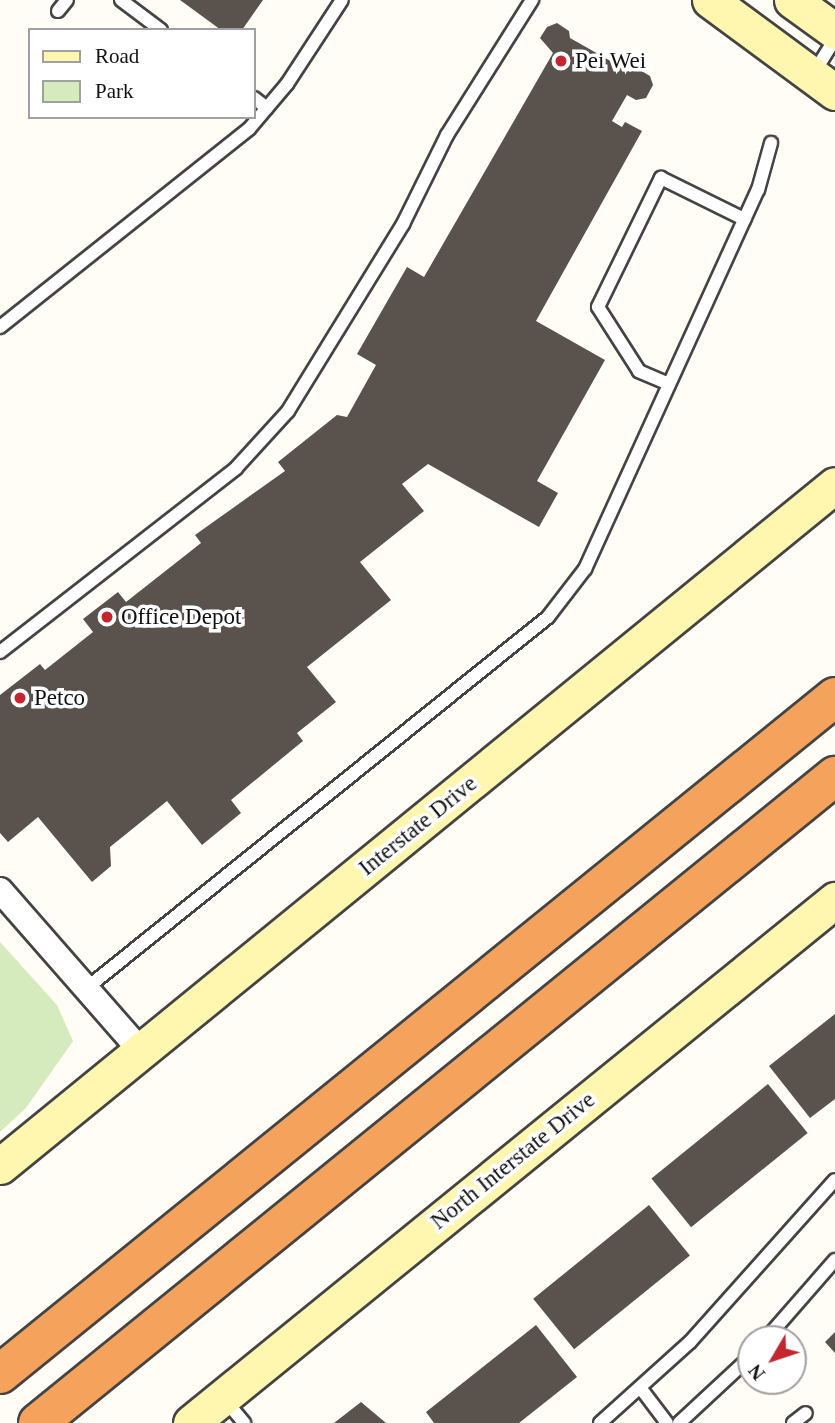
<!DOCTYPE html>
<style>
body{margin:0}
#map{position:relative;width:835px;height:1423px;overflow:hidden;background:#fffdf5;font-family:Georgia,serif}
div>[style]{position:absolute}
.green>*{inset:0;background:#d5ebbd}
.building>*{inset:0;background:#5a524d;transform-origin:0 0}
.roads{filter:drop-shadow(2px 0 #444) drop-shadow(-2px 0 #444) drop-shadow(0 2px #444) drop-shadow(0 -2px #444)}
.lane>*{height:12px;margin:-6px;padding:0 6px;transform-origin:6px;border-radius:6px;background:#fff}
.street>*{height:24px;margin:-12px;padding:0 12px;transform-origin:12px;border-radius:12px;background:#fff}
.secondary>*{height:35px;margin:-17.5px;padding:0 17.5px;transform-origin:17.5px;border-radius:17.5px;background:#fff6b0}
.highway>*{height:38px;margin:-19px;padding:0 19px;transform-origin:19px;border-radius:19px;background:#f5a25d}
.dots>*{width:19px;height:19px;translate:-50% -50%;box-sizing:border-box;border:4px solid #fff;border-radius:50%}
span{translate:-50% -50%;white-space:nowrap;text-align:center;line-height:1.15;-webkit-text-stroke:7px #fff;paint-order:stroke}
.poi-label{font-size:23px;color:#111}
.left{translate:0 -50%;text-align:left}
.street-label{font-size:23px;color:#111}
.legend{position:absolute;left:28px;top:28px;width:228px;height:91px;box-sizing:border-box;background:#fff;border:2px solid #a0a0a0;margin:0;padding:9px 12px;list-style:none;font-size:21px;color:#111}
.legend li{display:flex;align-items:center;gap:14px;height:35px}
.legend b{width:35px;border:2px solid #a0a0a0}
.north{position:absolute;left:737px;top:1325px;width:70px;height:70px;box-sizing:border-box;background:#fff;border:2px solid #a0a0a0;border-radius:50%;rotate:231deg;font-size:19px;font-weight:700;line-height:28px;text-align:center;color:#111}
.north::after{content:'';display:block;margin:auto;width:24px;height:32px;background:#c4262e;clip-path:polygon(50% 0,100% 100%,50% 72%,0 100%)}
</style>
<div id="map">
<div class="green">
<i style="clip-path:polygon(0 942px,57px 1005px,73px 1041px,26px 1108px,0 1132px)"></i>
</div>
<div class="building">
<i style="clip-path:polygon(180px 0,263px 0,242px 30px,221px 30px)"></i>
<i style="clip-path:polygon(557px 23px,569px 31px,570px 38px,630px 72px,638px 69px,650px 76px,653px 85px,646px 98px,636px 100px,627px 95px,612px 121px,622px 127px,625px 122px,642px 131px,536px 321px,605px 360px,537px 481px,558px 493px,539px 527px,428px 464px,402px 484px,424px 511px,360px 562px,391px 600px,307px 667px,336px 702px,297px 733px,303px 741px,231px 800px,241px 813px,202px 845px,167px 801px,110px 847px,111px 866px,92px 882px,38px 817px,8px 842px,0 833px,0 695px,40px 664px,45px 670px,93px 632px,83px 619px,118px 592px,126px 602px,201px 543px,195px 535px,285px 471px,278px 462px,337px 415px,347px 417px,376px 365px,357px 354px,407px 267px,424px 277px,553px 53px,540px 38px,547px 27px)"></i>
<i style="clip-path:polygon(835px 1014px,835px 1099px,810px 1118px,769px 1066px)"></i>
<i style="left:768px;top:1084px;width:63px;height:150px;rotate:51deg"></i>
<i style="left:649px;top:1205px;width:65px;height:149px;rotate:51deg"></i>
<i style="clip-path:polygon(536px 1325px,577px 1377px,519px 1423px,434px 1423px,426px 1412px)"></i>
<i style="clip-path:polygon(835px 1332px,835px 1353px,825px 1342px)"></i>
<i style="clip-path:polygon(361px 1402px,386px 1423px,334px 1423px)"></i>
</div>
<div class="roads">
<div class="lane">
<i style="left:121px;top:0;width:50px;rotate:36.9deg"></i>
<i style="left:58px;top:11px;width:14px;rotate:-51deg"></i>
<i style="left:813px;top:74px;width:41px;rotate:-57.8deg"></i>
<i style="left:254px;top:98px;width:16px;rotate:38deg"></i>
<i style="left:0;top:327px;width:318px;rotate:-38.5deg"></i>
<i style="left:249px;top:129px;width:59px;rotate:-49.8deg"></i>
<i style="left:287px;top:84px;width:100px;rotate:-56.8deg"></i>
<i style="left:669px;top:384px;width:33px;rotate:-157deg"></i>
<i style="left:639px;top:371px;width:76px;rotate:-122.6deg"></i>
<i style="left:598px;top:307px;width:144px;rotate:-64deg"></i>
<i style="left:661px;top:178px;width:93px;rotate:26.3deg"></i>
<i style="left:0;top:652px;width:299px;rotate:-37.9deg"></i>
<i style="left:236px;top:468px;width:77px;rotate:-47.6deg"></i>
<i style="left:288px;top:411px;width:220px;rotate:-58.4deg"></i>
<i style="left:403px;top:224px;width:99px;rotate:-63.7deg"></i>
<i style="left:447px;top:135px;width:160px;rotate:-57.8deg"></i>
<i style="left:88px;top:987px;width:590px;rotate:-38.81deg"></i>
<i style="left:548px;top:617px;width:61px;rotate:-52.4deg"></i>
<i style="left:585px;top:569px;width:417px;rotate:-65.5deg"></i>
<i style="left:758px;top:190px;width:49px;rotate:-74.5deg"></i>
<i style="left:766px;top:1339px;width:105px;rotate:-48.9deg"></i>
<i style="left:642px;top:1390px;width:41px;rotate:52.9deg"></i>
<i style="left:225px;top:1400px;width:30px;rotate:50deg"></i>
<i style="left:600px;top:1423px;width:121px;rotate:-42deg"></i>
<i style="left:690px;top:1342px;width:217px;rotate:-48.2deg"></i>
<i style="left:679px;top:1423px;width:98px;rotate:-42.9deg"></i>
<i style="left:793px;top:1423px;width:16px;rotate:-38deg"></i>
</div>
<div class="street">
<i style="left:0;top:890px;width:214px;rotate:48.8deg"></i>
</div>
<div class="secondary">
<i style="left:710px;top:0;width:155px;rotate:36.4deg"></i>
<i style="left:792px;top:0;width:53px;rotate:35.8deg"></i>
<i style="left:0;top:1166px;width:1077px;rotate:-39.2deg"></i>
<i style="left:191px;top:1423px;width:830px;rotate:-39.08deg"></i>
</div>
<div class="highway">
<i style="left:0;top:1374px;width:1075px;rotate:-39.03deg"></i>
<i style="left:38px;top:1423px;width:1027px;rotate:-39.07deg"></i>
</div>
</div>
<div class="dots">
<i style="left:561px;top:61px;background:#c4262e"></i>
<i style="left:107px;top:617px;background:#c4262e"></i>
<i style="left:20px;top:698px;background:#c4262e"></i>
</div>
<div class="poi-label">
<span class="left" style="left:575px;top:61px">Pei Wei</span>
<span class="left" style="left:121px;top:617px">Office Depot</span>
<span class="left" style="left:34px;top:698px">Petco</span>
</div>
<div class="street-label">
<span style="left:418px;top:826px;rotate:-39deg">Interstate Drive</span>
<span style="left:513px;top:1161px;rotate:-39deg">North Interstate Drive</span>
</div>
<ul class="legend">
<li><b style="height:9px;background:#fff6b0"></b>Road</li>
<li><b style="height:19px;background:#d5ebbd"></b>Park</li>
</ul>
<div class="north">N</div>
</div>
